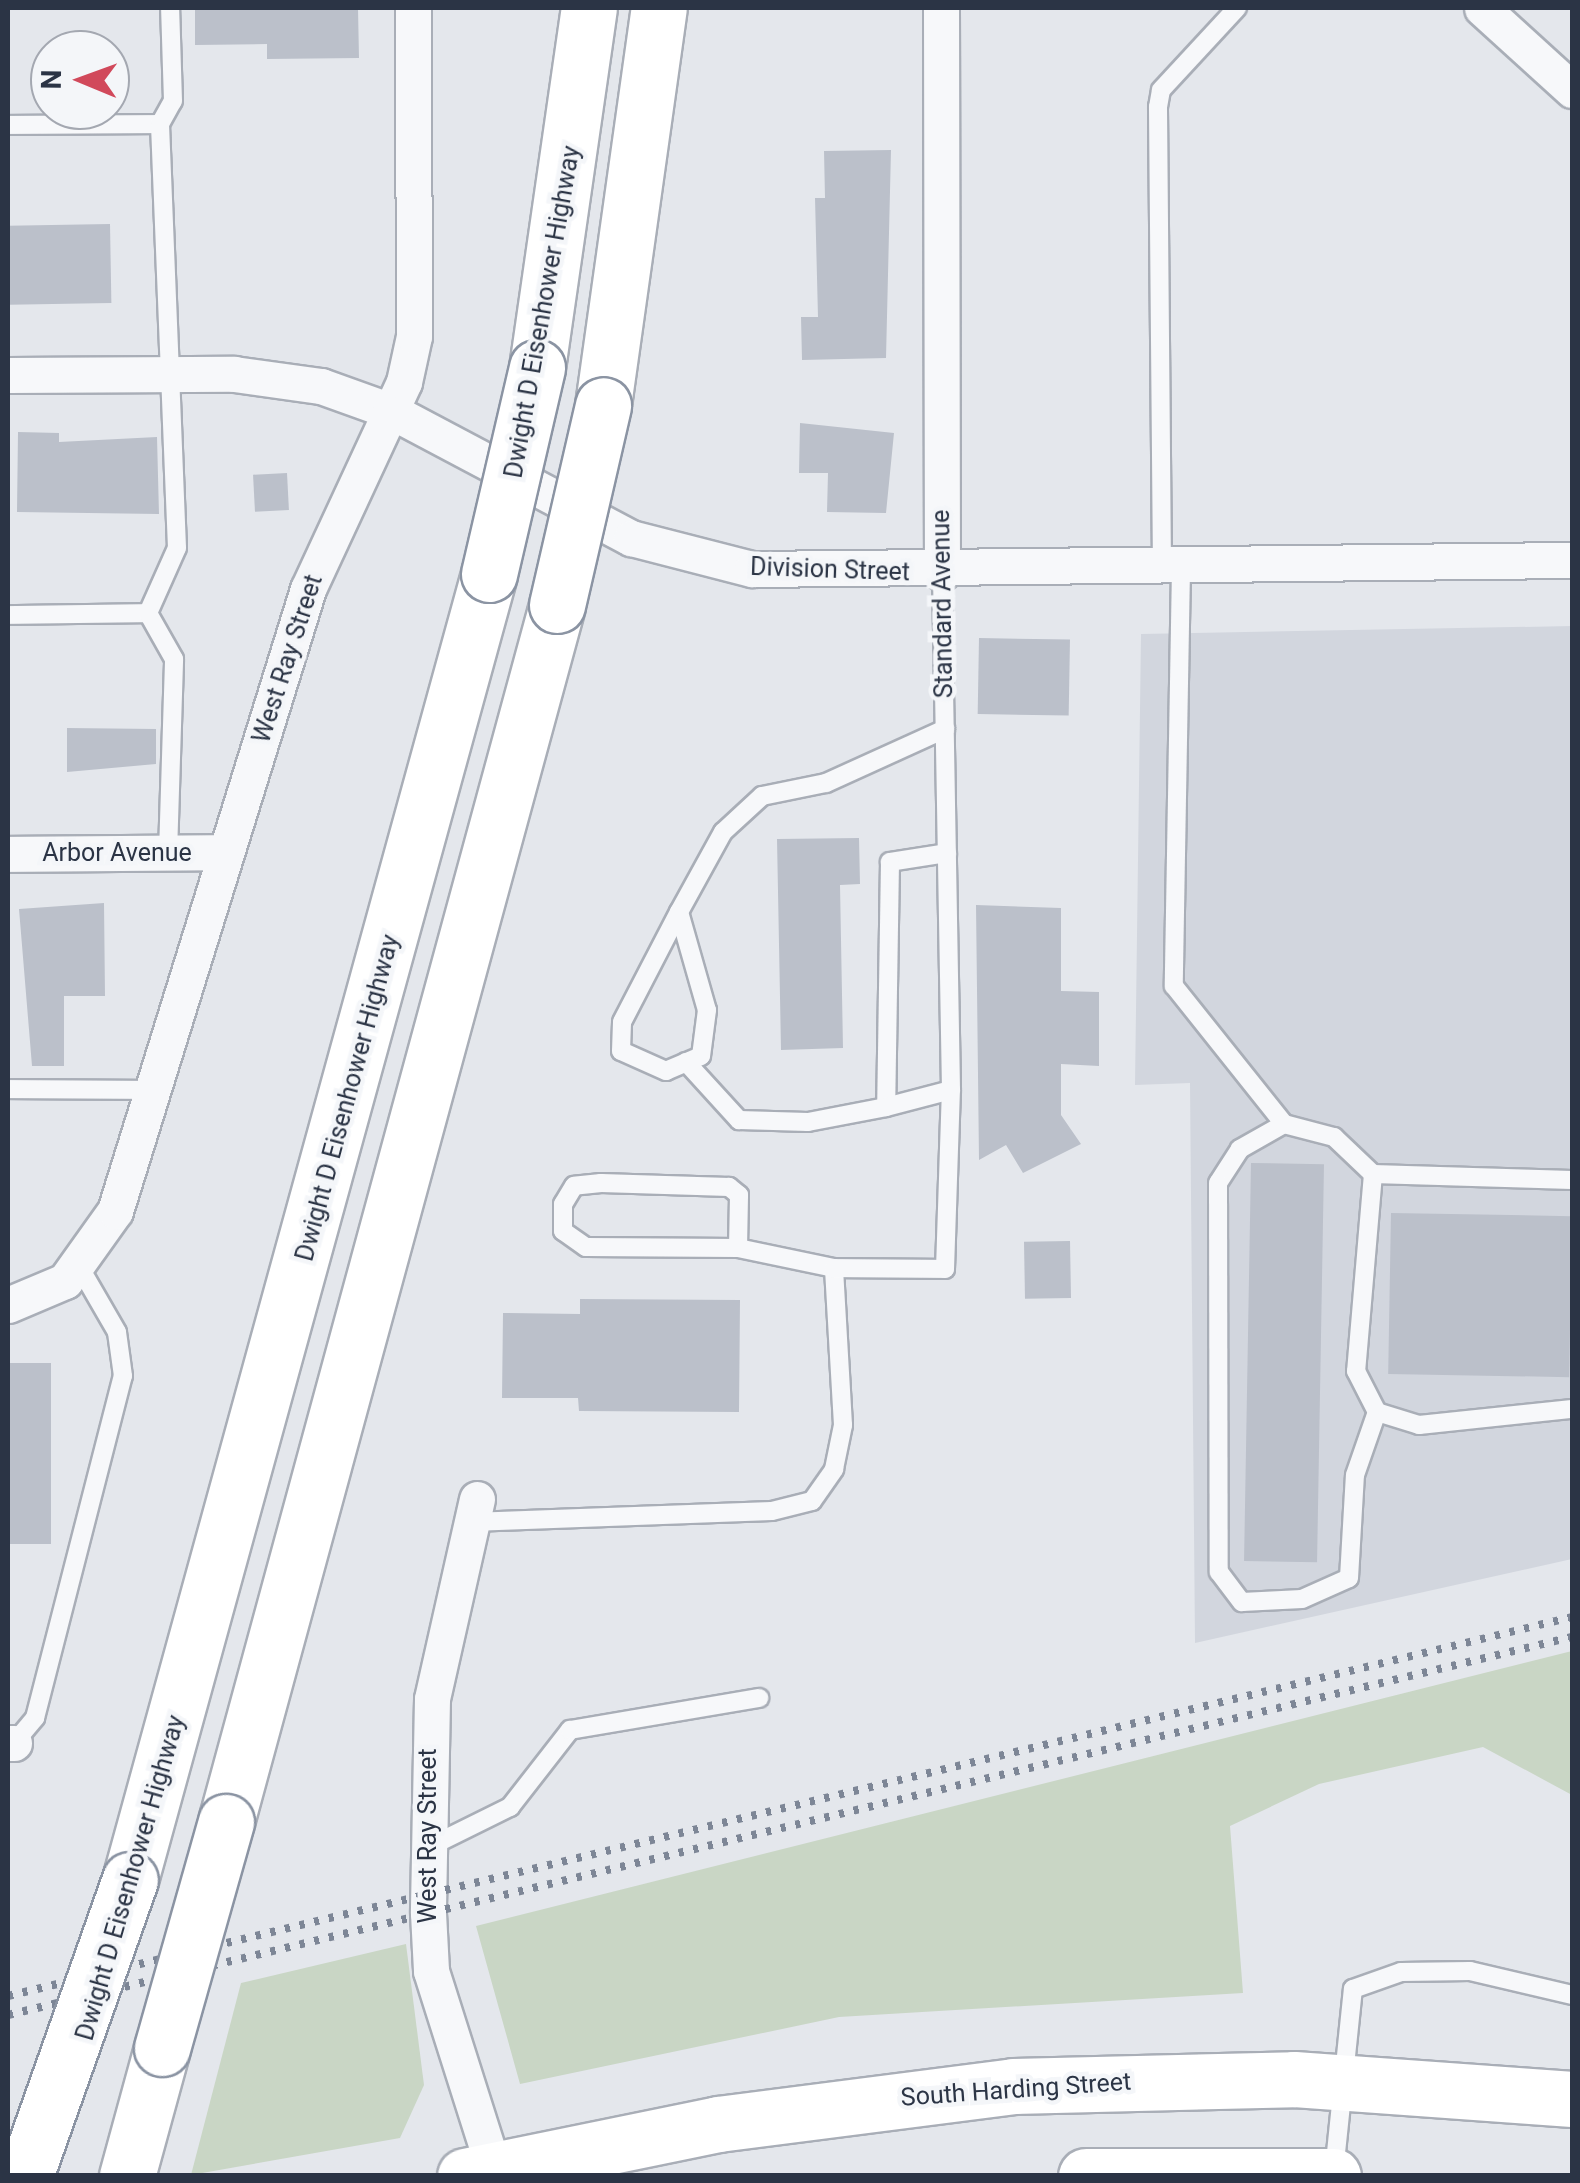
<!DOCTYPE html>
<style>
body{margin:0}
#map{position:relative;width:1580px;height:2183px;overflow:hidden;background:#e4e7ec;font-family:Roboto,sans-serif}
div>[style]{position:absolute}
.built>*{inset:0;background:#d2d6de}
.green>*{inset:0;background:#c9d6c5}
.building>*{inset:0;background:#bbc0ca;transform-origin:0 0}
.roads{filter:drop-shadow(2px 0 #a9aeb7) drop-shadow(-2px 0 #a9aeb7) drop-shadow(0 2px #a9aeb7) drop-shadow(0 -2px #a9aeb7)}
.lane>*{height:18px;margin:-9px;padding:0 9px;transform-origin:9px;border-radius:9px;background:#f7f8fa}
.street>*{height:35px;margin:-17.5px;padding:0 17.5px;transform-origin:17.5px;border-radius:17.5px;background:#f7f8fa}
.primary>*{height:55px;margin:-27.5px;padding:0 27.5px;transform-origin:27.5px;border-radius:27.5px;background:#fff}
.highway>*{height:55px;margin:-27.5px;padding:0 27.5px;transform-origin:27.5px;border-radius:27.5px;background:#fff}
.rail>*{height:8px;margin-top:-4px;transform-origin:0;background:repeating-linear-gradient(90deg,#7d8696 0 5px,transparent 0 15px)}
.bridges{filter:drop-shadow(2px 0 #8b94a3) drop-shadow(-2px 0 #8b94a3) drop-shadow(0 2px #8b94a3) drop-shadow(0 -2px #8b94a3)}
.highway-bridge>*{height:55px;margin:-27.5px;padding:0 27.5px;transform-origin:27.5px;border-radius:27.5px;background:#fff}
span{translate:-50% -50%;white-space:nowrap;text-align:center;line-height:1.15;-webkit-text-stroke:9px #f4f6f9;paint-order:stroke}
.street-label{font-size:25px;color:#2b3445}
.frame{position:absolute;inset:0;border:10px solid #2b3445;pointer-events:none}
.north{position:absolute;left:30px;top:30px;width:100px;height:100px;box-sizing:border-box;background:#f4f6f9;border:2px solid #a4a8b1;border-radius:50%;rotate:271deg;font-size:28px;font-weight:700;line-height:40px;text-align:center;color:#2b3445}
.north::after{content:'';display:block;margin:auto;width:35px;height:45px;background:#d1495b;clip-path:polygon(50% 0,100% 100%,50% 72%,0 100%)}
</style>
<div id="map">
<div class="built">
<i style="clip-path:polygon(1572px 626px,1572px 1559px,1195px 1643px,1190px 1083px,1135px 1085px,1141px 634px)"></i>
</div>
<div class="green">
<i style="clip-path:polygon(1572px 1651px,1572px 1795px,1483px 1747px,1319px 1784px,1230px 1826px,1243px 1993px,839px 2017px,520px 2084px,476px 1926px)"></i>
<i style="clip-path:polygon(406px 1944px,424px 2085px,400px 2138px,191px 2175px,241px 1983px)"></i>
</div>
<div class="building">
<i style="clip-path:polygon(195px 8px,358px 8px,359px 58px,267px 59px,267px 44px,195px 45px)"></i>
<i style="clip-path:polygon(891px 150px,886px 358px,802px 360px,801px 317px,818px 317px,815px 198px,825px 198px,824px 151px)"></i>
<i style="left:110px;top:224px;width:79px;height:102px;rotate:89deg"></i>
<i style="clip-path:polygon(800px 423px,894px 433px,886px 513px,827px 512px,828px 473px,799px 473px)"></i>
<i style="clip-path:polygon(18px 432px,59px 433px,59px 442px,157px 437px,159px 514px,17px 512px)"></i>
<i style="left:287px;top:473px;width:37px;height:34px;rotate:87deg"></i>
<i style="left:979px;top:638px;width:91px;height:76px;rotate:1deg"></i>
<i style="clip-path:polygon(67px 728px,156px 729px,156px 764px,67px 772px)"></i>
<i style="clip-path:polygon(859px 838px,860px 884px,840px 885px,843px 1048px,781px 1050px,777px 839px)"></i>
<i style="clip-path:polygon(104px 903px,105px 996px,64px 996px,64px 1066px,32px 1066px,19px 909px)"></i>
<i style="clip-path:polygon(976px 905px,1061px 908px,1061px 991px,1099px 992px,1099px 1066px,1061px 1064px,1061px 1115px,1081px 1144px,1023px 1173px,1006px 1145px,979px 1160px)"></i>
<i style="left:1251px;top:1163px;width:73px;height:398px;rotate:1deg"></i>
<i style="left:1391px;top:1213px;width:181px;height:161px;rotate:1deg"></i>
<i style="left:1070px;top:1241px;width:57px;height:46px;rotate:89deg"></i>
<i style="clip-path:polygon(580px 1299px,740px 1300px,739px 1412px,579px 1411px,578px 1398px,502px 1398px,503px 1313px,580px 1314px)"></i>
<i style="left:8px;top:1363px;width:43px;height:181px"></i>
</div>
<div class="roads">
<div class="lane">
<i style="left:8px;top:125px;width:152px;rotate:-0.4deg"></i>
<i style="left:1162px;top:568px;width:461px;rotate:-90.5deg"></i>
<i style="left:1158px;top:107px;width:17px;rotate:-80deg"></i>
<i style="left:1161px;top:90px;width:112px;rotate:-47.2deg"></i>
<i style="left:1181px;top:568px;width:418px;rotate:91deg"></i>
<i style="left:1174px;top:986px;width:176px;rotate:51.4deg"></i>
<i style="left:1284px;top:1124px;width:52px;rotate:14.6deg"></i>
<i style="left:1334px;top:1137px;width:54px;rotate:43.5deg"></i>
<i style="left:1373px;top:1174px;width:199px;rotate:1.7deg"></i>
<i style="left:8px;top:615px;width:140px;rotate:-0.8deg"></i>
<i style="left:168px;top:853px;width:194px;rotate:-88.2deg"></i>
<i style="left:174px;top:659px;width:53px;rotate:-119.5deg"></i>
<i style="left:148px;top:613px;width:71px;rotate:-66deg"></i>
<i style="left:177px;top:548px;width:424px;rotate:-92.3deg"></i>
<i style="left:160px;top:124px;width:26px;rotate:-61deg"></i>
<i style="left:173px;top:101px;width:93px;rotate:-91.8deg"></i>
<i style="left:947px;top:853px;width:58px;rotate:171deg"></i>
<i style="left:890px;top:862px;width:245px;rotate:90.9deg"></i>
<i style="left:886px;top:1107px;width:67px;rotate:-14.7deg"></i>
<i style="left:679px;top:912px;width:102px;rotate:74.1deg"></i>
<i style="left:707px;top:1010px;width:46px;rotate:97.4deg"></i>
<i style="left:701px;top:1056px;width:38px;rotate:157deg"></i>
<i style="left:666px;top:1071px;width:49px;rotate:-156deg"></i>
<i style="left:621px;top:1051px;width:29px;rotate:-88deg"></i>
<i style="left:622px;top:1022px;width:124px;rotate:-62.6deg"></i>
<i style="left:679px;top:912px;width:91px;rotate:-61.2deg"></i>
<i style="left:723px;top:832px;width:53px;rotate:-42.7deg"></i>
<i style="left:762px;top:796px;width:65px;rotate:-11.5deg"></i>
<i style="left:826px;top:783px;width:131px;rotate:-24.4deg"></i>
<i style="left:686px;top:1062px;width:79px;rotate:47.6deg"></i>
<i style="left:739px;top:1120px;width:69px;rotate:1.7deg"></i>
<i style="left:808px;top:1122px;width:79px;rotate:-10.9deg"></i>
<i style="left:8px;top:1089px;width:144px;rotate:0.4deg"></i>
<i style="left:1284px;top:1124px;width:51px;rotate:150.4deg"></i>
<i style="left:1240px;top:1149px;width:40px;rotate:122.9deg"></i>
<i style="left:1218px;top:1183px;width:389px;rotate:89.9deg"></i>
<i style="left:1219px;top:1572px;width:38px;rotate:53deg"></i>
<i style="left:1242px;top:1602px;width:60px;rotate:-2.9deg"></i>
<i style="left:1302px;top:1599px;width:51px;rotate:-24.1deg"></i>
<i style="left:1349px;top:1578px;width:103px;rotate:-86.7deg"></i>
<i style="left:1355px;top:1475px;width:67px;rotate:-70.8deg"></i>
<i style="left:1373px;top:1174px;width:198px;rotate:94.9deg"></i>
<i style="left:1356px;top:1371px;width:46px;rotate:62.9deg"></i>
<i style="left:1377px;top:1412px;width:44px;rotate:17.2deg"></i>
<i style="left:1419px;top:1425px;width:154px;rotate:-6deg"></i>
<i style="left:738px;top:1248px;width:53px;rotate:-88.9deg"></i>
<i style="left:739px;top:1195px;width:13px;rotate:-141deg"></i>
<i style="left:729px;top:1187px;width:128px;rotate:-178.2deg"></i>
<i style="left:601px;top:1183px;width:27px;rotate:174deg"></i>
<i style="left:574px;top:1186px;width:21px;rotate:121deg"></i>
<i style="left:563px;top:1204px;width:27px;rotate:90deg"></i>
<i style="left:563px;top:1231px;width:28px;rotate:35deg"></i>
<i style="left:586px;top:1247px;width:152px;rotate:0.4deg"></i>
<i style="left:738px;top:1248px;width:98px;rotate:11.8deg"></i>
<i style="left:471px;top:1522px;width:301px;rotate:-2.1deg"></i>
<i style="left:772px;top:1511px;width:41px;rotate:-14deg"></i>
<i style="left:812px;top:1501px;width:39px;rotate:-55deg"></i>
<i style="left:834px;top:1469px;width:45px;rotate:-78.4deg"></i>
<i style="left:843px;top:1425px;width:157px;rotate:-93.3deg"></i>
<i style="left:834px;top:1268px;width:111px;rotate:0.5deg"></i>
<i style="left:945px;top:1269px;width:179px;rotate:-88.1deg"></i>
<i style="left:951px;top:1090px;width:517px;rotate:-91deg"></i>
<i style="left:14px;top:1743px;width:33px;rotate:-50deg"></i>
<i style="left:35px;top:1718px;width:353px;rotate:-75.6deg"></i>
<i style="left:123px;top:1376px;width:44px;rotate:-97.8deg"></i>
<i style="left:117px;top:1332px;width:74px;rotate:-120deg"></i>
<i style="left:427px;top:1848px;width:93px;rotate:-26.3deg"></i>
<i style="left:510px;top:1807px;width:98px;rotate:-52.1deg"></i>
<i style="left:570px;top:1730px;width:192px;rotate:-9.6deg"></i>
<i style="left:1334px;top:2172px;width:184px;rotate:-84.1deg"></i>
<i style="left:1353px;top:1989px;width:51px;rotate:-19.5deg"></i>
<i style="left:1401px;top:1972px;width:69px;rotate:-0.8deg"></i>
<i style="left:1470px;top:1971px;width:105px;rotate:13.2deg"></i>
</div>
<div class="street">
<i style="left:941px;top:8px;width:565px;rotate:89.9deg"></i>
<i style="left:1482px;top:8px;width:122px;rotate:42.3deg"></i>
<i style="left:8px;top:375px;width:226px;rotate:-0.3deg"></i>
<i style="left:234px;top:374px;width:88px;rotate:7.9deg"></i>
<i style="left:321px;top:386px;width:74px;rotate:19.7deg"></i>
<i style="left:391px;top:411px;width:272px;rotate:27.9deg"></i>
<i style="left:631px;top:538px;width:125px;rotate:14.4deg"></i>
<i style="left:752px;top:569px;width:820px;rotate:-0.63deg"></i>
<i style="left:8px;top:854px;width:218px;rotate:-0.5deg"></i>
<i style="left:8px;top:1305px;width:62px;rotate:-22.8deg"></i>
<i style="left:65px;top:1281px;width:86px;rotate:-54.5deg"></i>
<i style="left:115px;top:1211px;width:651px;rotate:-72.76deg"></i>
<i style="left:308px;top:589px;width:228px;rotate:-65.1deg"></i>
<i style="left:404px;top:382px;width:47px;rotate:-77.7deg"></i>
<i style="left:414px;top:336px;width:328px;rotate:-90.2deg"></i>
<i style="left:477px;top:1499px;width:205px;rotate:102.7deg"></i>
<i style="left:432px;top:1699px;width:214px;rotate:91.1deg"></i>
<i style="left:428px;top:1913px;width:58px;rotate:87deg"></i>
<i style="left:431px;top:1971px;width:209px;rotate:72.4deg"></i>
<i style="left:8px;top:1743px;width:6px"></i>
</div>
<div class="primary">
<i style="left:465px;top:2176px;width:258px;rotate:-11.6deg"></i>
<i style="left:718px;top:2124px;width:297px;rotate:-7.3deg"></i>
<i style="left:1013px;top:2086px;width:281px;rotate:-1.4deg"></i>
<i style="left:1294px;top:2079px;width:279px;rotate:4.1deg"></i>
<i style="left:1086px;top:2176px;width:247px"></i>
</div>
<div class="highway">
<i style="left:537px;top:368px;width:364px;rotate:-81.8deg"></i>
<i style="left:603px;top:405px;width:401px;rotate:-82deg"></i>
<i style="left:226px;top:1822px;width:1261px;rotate:-74.78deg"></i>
<i style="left:130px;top:1880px;width:1354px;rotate:-74.63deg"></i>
<i style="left:127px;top:2176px;width:133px;rotate:-74.7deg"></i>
</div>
</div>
<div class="rail">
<i style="left:8px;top:1996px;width:1609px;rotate:-13.62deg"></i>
<i style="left:8px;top:2015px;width:1609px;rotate:-13.59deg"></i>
</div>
<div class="bridges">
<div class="highway-bridge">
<i style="left:489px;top:574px;width:212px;rotate:-76.9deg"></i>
<i style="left:557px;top:605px;width:205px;rotate:-77deg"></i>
<i style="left:162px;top:2048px;width:235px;rotate:-74.2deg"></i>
<i style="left:25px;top:2176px;width:314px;rotate:-70.5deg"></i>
</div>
</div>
<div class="street-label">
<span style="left:543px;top:312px;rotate:-80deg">Dwight D Eisenhower Highway</span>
<span style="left:830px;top:570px;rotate:2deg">Division Street</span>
<span style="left:943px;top:604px;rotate:-91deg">Standard Avenue</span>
<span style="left:288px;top:659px;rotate:-72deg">West Ray Street</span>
<span style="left:117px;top:853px">Arbor Avenue</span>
<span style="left:348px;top:1098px;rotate:-75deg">Dwight D Eisenhower Highway</span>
<span style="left:428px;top:1836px;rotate:-90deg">West Ray Street</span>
<span style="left:131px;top:1878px;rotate:-74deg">Dwight D Eisenhower Highway</span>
<span style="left:1016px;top:2090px;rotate:-4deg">South Harding Street</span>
</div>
<div class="frame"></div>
<div class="north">N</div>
</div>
